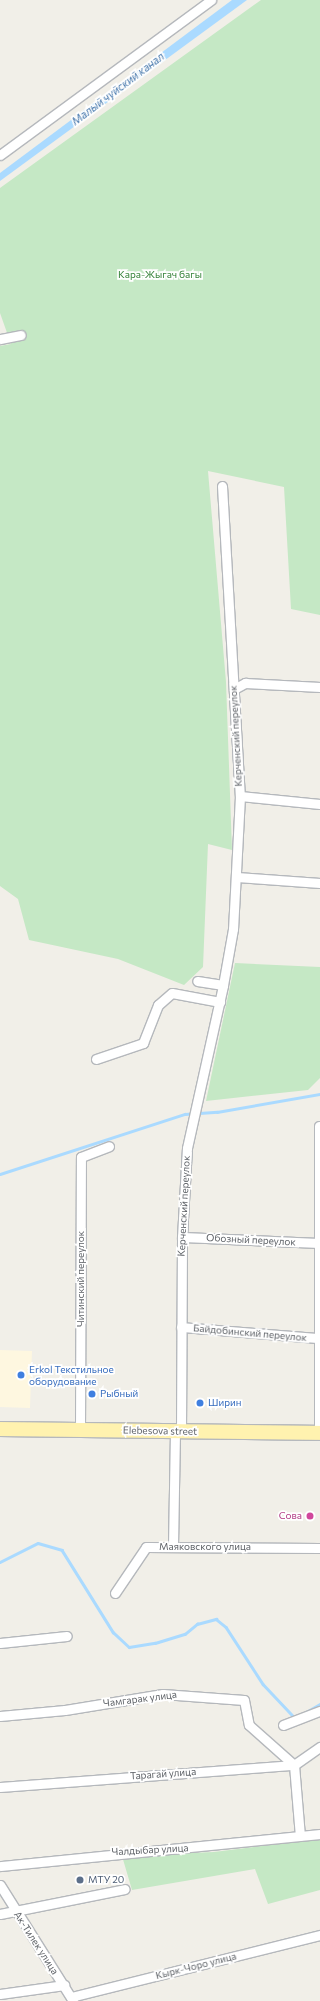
<!DOCTYPE html>
<meta charset="utf-8">
<style>
body{margin:0}
#map{position:relative;width:320px;height:2001px;overflow:hidden;background:#f1efe8;font-family:Commissioner,sans-serif}
div>[style]{position:absolute}
.commercial>*{inset:0;background:#fef7e0;transform-origin:0 0}
.green>*{inset:0;background:#c5e8c5}
.water>*{inset:0;background:#aadaff}
.stream>*{height:2.5px;margin:-1.25px;padding:0 1.25px;transform-origin:1.25px;border-radius:1.25px;background:#aadaff}
.roads{filter:drop-shadow(1px 0 #b5b8bc) drop-shadow(-1px 0 #b5b8bc) drop-shadow(0 1px #b5b8bc) drop-shadow(0 -1px #b5b8bc)}
.minor>*{height:9px;margin:-4.5px;padding:0 4.5px;transform-origin:4.5px;border-radius:4.5px;background:#fff}
.primary>*{height:14px;margin:-7px;padding:0 7px;transform-origin:7px;border-radius:7px;background:#fff2af}
.dots>*{width:11px;height:11px;translate:-50% -50%;box-sizing:border-box;border:2px solid #fff;border-radius:50%}
span{translate:-50% -50%;white-space:nowrap;text-align:center;line-height:1.15;-webkit-text-stroke:3.5px #fff;paint-order:stroke}
.park-label{font-size:10px;color:#348238}
.street-label{font-size:10px;color:#5f6368}
.shop-label{font-size:10px;color:#366cbe}
.left{translate:0 -50%;text-align:left}
.hotel-label{font-size:10px;color:#b23c85}
.right{translate:-100% -50%;text-align:right}
.service-label{font-size:10px;color:#4e5e75}
.water-label{font-size:11px;color:#4174aa;font-style:italic}
</style>
<div id="map">
<div class="commercial">
<i style="left:0;top:1350px;width:32px;height:57px;rotate:2deg"></i>
</div>
<div class="green">
<i style="clip-path:polygon(261px 0,320px 0,320px 615px,291px 609px,284px 487px,208px 471px,226px 682px,232px 850px,208px 844px,203px 967px,184px 985px,118px 959px,29px 940px,18px 899px,0 886px,0 346px,11px 344px,0 313px,0 188px)"></i>
<i style="clip-path:polygon(235px 963px,320px 967px,320px 1078px,308px 1090px,206px 1101px)"></i>
<i style="clip-path:polygon(320px 1839px,320px 1890px,268px 1904px,255px 1869px,132px 1890px,122px 1856px,214px 1852px)"></i>
</div>
<div class="water">
<i style="clip-path:polygon(232px 0,247px 0,0 181px,0 173px)"></i>
</div>
<div class="stream">
<i style="left:0;top:1174px;width:194px;rotate:-18deg"></i>
<i style="left:185px;top:1114px;width:32px;rotate:-4deg"></i>
<i style="left:217px;top:1112px;width:105px;rotate:-9.9deg"></i>
<i style="left:0;top:1562px;width:42px;rotate:-26.6deg"></i>
<i style="left:38px;top:1543px;width:25px;rotate:16deg"></i>
<i style="left:62px;top:1550px;width:97px;rotate:58.1deg"></i>
<i style="left:113px;top:1632px;width:22px;rotate:43deg"></i>
<i style="left:129px;top:1647px;width:26px;rotate:-9deg"></i>
<i style="left:155px;top:1643px;width:31px;rotate:-17deg"></i>
<i style="left:185px;top:1634px;width:16px;rotate:-40deg"></i>
<i style="left:197px;top:1624px;width:20px;rotate:-15deg"></i>
<i style="left:216px;top:1619px;width:13px;rotate:39deg"></i>
<i style="left:226px;top:1627px;width:68px;rotate:57deg"></i>
<i style="left:263px;top:1684px;width:45px;rotate:46.8deg"></i>
<i style="left:306px;top:1712px;width:16px;rotate:-30deg"></i>
</div>
<div class="roads">
<div class="minor">
<i style="left:0;top:155px;width:262px;rotate:-36.3deg"></i>
<i style="left:0;top:339px;width:21px;rotate:-11deg"></i>
<i style="left:222px;top:486px;width:311px;rotate:86.7deg"></i>
<i style="left:240px;top:796px;width:133px;rotate:93deg"></i>
<i style="left:233px;top:929px;width:57px;rotate:100.1deg"></i>
<i style="left:234px;top:689px;width:13px;rotate:-29deg"></i>
<i style="left:245px;top:683px;width:75px;rotate:3.1deg"></i>
<i style="left:240px;top:796px;width:80px;rotate:5.7deg"></i>
<i style="left:237px;top:877px;width:83px;rotate:4.1deg"></i>
<i style="left:96px;top:1059px;width:50px;rotate:-18.8deg"></i>
<i style="left:143px;top:1043px;width:41px;rotate:-68.5deg"></i>
<i style="left:158px;top:1005px;width:18px;rotate:-41deg"></i>
<i style="left:172px;top:993px;width:49px;rotate:10.6deg"></i>
<i style="left:319px;top:1126px;width:307px;rotate:90deg"></i>
<i style="left:182px;top:1237px;width:138px;rotate:2.5deg"></i>
<i style="left:181px;top:1327px;width:138px;rotate:4.6deg"></i>
<i style="left:80px;top:1430px;width:273px;rotate:-89.8deg"></i>
<i style="left:81px;top:1157px;width:30px;rotate:-21deg"></i>
<i style="left:181px;top:1432px;width:195px;rotate:-89.7deg"></i>
<i style="left:182px;top:1237px;width:89px;rotate:-86.8deg"></i>
<i style="left:187px;top:1148px;width:167px;rotate:-77.5deg"></i>
<i style="left:223px;top:985px;width:26px;rotate:-171deg"></i>
<i style="left:173px;top:1546px;width:114px;rotate:-89deg"></i>
<i style="left:115px;top:1593px;width:55px;rotate:-56deg"></i>
<i style="left:146px;top:1547px;width:174px;rotate:0.3deg"></i>
<i style="left:0;top:1643px;width:67px;rotate:-6deg"></i>
<i style="left:0;top:1716px;width:65px;rotate:-5.3deg"></i>
<i style="left:65px;top:1710px;width:99px;rotate:-9.3deg"></i>
<i style="left:163px;top:1694px;width:81px;rotate:4.2deg"></i>
<i style="left:244px;top:1700px;width:25px;rotate:79deg"></i>
<i style="left:249px;top:1725px;width:60px;rotate:41.6deg"></i>
<i style="left:294px;top:1765px;width:71px;rotate:85.2deg"></i>
<i style="left:283px;top:1725px;width:40px;rotate:-21deg"></i>
<i style="left:0;top:1787px;width:295px;rotate:-4.3deg"></i>
<i style="left:294px;top:1765px;width:32px;rotate:-35deg"></i>
<i style="left:0;top:1866px;width:322px;rotate:-5.7deg"></i>
<i style="left:0;top:1885px;width:137px;rotate:57.8deg"></i>
<i style="left:0;top:1914px;width:127px;rotate:-11.3deg"></i>
<i style="left:0;top:1994px;width:65px;rotate:-8deg"></i>
<i style="left:71px;top:1997px;width:257px;rotate:-14deg"></i>
</div>
<div class="primary">
<i style="left:0;top:1429px;width:320px;rotate:0.7deg"></i>
</div>
</div>
<div class="dots">
<i style="left:21px;top:1375px;background:#3f7fe0"></i>
<i style="left:92px;top:1394px;background:#3f7fe0"></i>
<i style="left:200px;top:1403px;background:#3f7fe0"></i>
<i style="left:310px;top:1516px;background:#d1479c"></i>
<i style="left:80px;top:1880px;background:#5c6f8a"></i>
</div>
<div class="park-label">
<span style="left:160px;top:275px">Кара-Жыгач багы</span>
</div>
<div class="street-label">
<span style="left:236px;top:736px;rotate:-93deg">Керченский переулок</span>
<span style="left:184px;top:1206px;rotate:-87deg">Керченский переулок</span>
<span style="left:251px;top:1240px;rotate:3deg">Обозный переулок</span>
<span style="left:81px;top:1279px;rotate:-90deg">Читинский переулок</span>
<span style="left:250px;top:1333px;rotate:5deg">Байдобинский переулок</span>
<span style="left:160px;top:1431px;rotate:1deg">Elebesova street</span>
<span style="left:205px;top:1547px">Маяковского улица</span>
<span style="left:140px;top:1699px;rotate:-7deg">Чамгарак улица</span>
<span style="left:163px;top:1774px;rotate:-4deg">Тарагай улица</span>
<span style="left:150px;top:1850px;rotate:-3deg">Чалдыбар улица</span>
<span style="left:36px;top:1943px;rotate:57deg">Ак-Тилек улица</span>
<span style="left:196px;top:1966px;rotate:-14deg">Кырк-Чоро улица</span>
</div>
<div class="shop-label">
<span class="left" style="left:29px;top:1375px">Erkol Текстильное<br>оборудование</span>
<span class="left" style="left:100px;top:1394px">Рыбный</span>
<span class="left" style="left:208px;top:1403px">Ширин</span>
</div>
<div class="hotel-label">
<span class="right" style="left:302px;top:1516px">Сова</span>
</div>
<div class="service-label">
<span class="left" style="left:88px;top:1880px">МТУ 20</span>
</div>
<div class="water-label">
<span style="left:118px;top:89px;rotate:-37deg">Малый чуйский канал</span>
</div>
</div>
